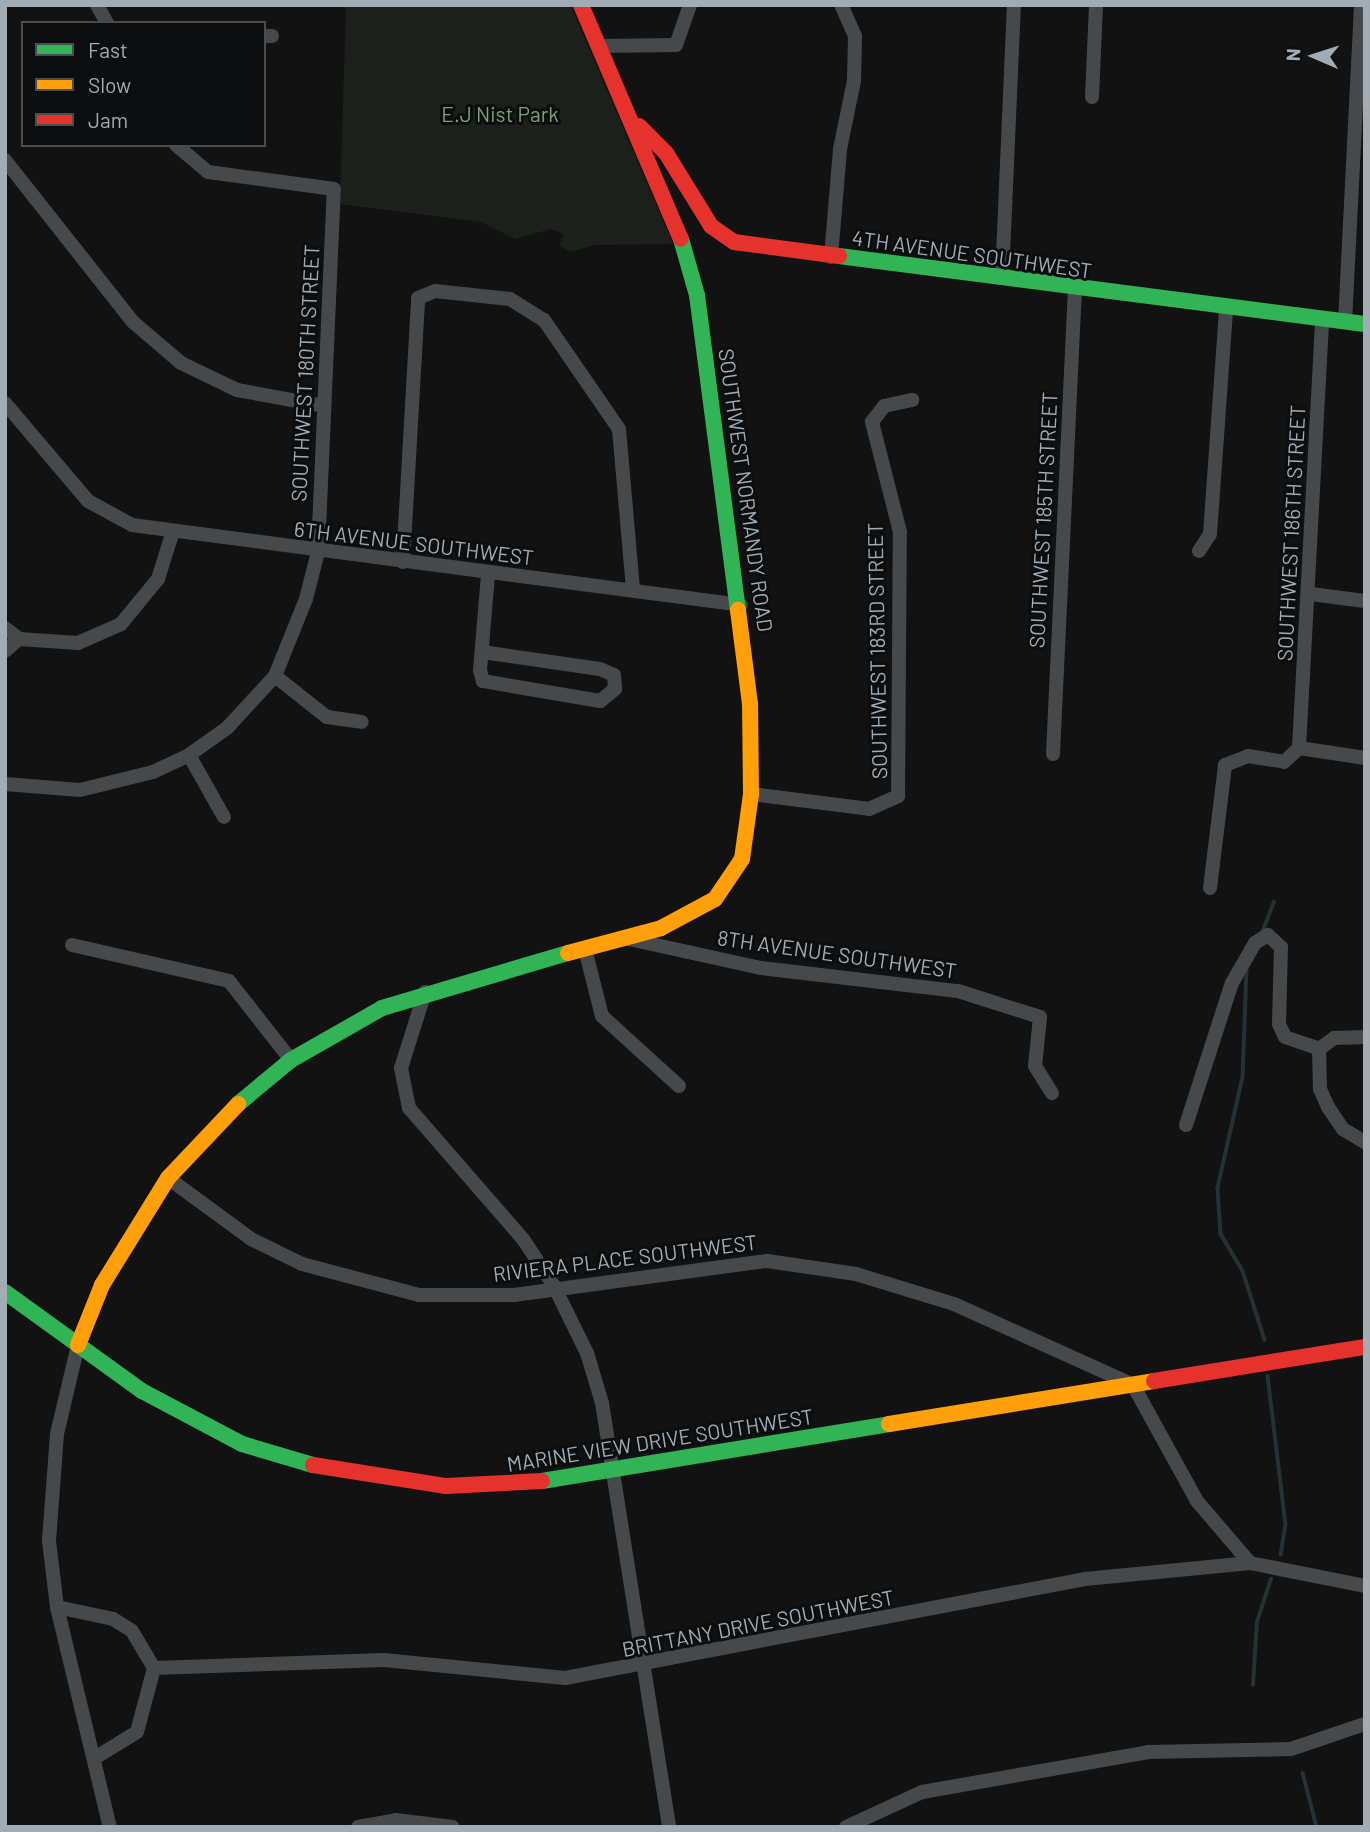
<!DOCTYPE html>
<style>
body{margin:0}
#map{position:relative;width:1370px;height:1832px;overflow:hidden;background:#121212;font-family:Barlow,sans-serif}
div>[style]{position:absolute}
.green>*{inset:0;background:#1b211a}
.stream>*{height:3.5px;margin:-1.75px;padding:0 1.75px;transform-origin:1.75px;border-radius:1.75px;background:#253135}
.street>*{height:14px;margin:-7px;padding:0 7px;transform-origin:7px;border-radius:7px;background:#46494b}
.fast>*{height:16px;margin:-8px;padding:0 8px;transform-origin:8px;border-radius:8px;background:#30b455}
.slow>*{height:16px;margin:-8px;padding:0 8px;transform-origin:8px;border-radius:8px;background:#ff9f0a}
.jam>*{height:16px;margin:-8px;padding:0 8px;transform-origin:8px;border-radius:8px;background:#e5322d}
span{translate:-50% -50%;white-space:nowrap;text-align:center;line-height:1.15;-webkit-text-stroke:6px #0c0d0e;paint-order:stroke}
.park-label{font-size:21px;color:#7ea276}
.street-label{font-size:21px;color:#a1acb5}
.frame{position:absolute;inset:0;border:7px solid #a1acb5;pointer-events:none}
.legend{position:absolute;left:21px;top:21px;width:245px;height:126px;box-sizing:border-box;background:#0c0d0e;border:2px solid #484d51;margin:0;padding:9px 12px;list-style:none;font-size:21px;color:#a1acb5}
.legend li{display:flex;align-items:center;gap:14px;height:35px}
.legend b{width:35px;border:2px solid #484d51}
.north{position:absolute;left:1279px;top:21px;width:70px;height:70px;-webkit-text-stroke:5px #0c0d0e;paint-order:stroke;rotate:273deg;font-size:19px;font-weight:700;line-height:28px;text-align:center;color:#a1acb5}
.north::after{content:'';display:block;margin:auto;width:24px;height:32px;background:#a1acb5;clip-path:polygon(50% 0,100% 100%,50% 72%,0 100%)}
</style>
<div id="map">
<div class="green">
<i style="clip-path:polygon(346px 5px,571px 6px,673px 244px,595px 245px,570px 252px,560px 245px,564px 234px,551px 229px,515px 239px,481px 222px,340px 204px)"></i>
</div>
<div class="stream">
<i style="left:1262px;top:933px;width:33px;rotate:-69deg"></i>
<i style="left:1247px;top:969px;width:108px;rotate:92.1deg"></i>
<i style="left:1243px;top:1077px;width:114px;rotate:102.7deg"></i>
<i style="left:1218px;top:1188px;width:46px;rotate:86.3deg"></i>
<i style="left:1221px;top:1234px;width:43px;rotate:59.3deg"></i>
<i style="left:1243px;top:1271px;width:72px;rotate:72.3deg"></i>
<i style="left:1268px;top:1376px;width:149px;rotate:83.1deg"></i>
<i style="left:1286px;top:1524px;width:31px;rotate:99deg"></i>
<i style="left:1253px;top:1685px;width:63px;rotate:-86.4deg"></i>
<i style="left:1257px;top:1622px;width:45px;rotate:-72deg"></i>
<i style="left:1303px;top:1773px;width:56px;rotate:75.5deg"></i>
</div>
<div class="street">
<i style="left:97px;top:5px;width:21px;rotate:61deg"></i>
<i style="left:264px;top:36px;width:8px"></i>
<i style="left:600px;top:46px;width:76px;rotate:-0.8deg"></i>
<i style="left:676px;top:45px;width:42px;rotate:-70.7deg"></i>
<i style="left:1092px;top:97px;width:92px;rotate:-87.5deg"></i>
<i style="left:5px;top:160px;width:206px;rotate:51.7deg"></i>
<i style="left:133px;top:322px;width:63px;rotate:40.5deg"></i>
<i style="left:181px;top:363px;width:62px;rotate:25.7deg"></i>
<i style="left:237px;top:390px;width:88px;rotate:10.4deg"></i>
<i style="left:831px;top:257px;width:108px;rotate:-85.2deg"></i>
<i style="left:840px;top:149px;width:69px;rotate:-78.4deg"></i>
<i style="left:854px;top:81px;width:45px;rotate:-88.7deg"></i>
<i style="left:855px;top:36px;width:34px;rotate:-114deg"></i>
<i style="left:1002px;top:278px;width:273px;rotate:-87.5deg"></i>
<i style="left:1345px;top:322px;width:317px;rotate:-87.1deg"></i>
<i style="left:5px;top:403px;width:128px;rotate:49.7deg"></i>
<i style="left:88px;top:501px;width:50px;rotate:28.6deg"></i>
<i style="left:132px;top:525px;width:614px;rotate:7.48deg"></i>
<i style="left:1199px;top:551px;width:20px;rotate:-57deg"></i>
<i style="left:1210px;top:534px;width:225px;rotate:-85.9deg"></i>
<i style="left:403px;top:562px;width:264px;rotate:-86.7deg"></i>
<i style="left:418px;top:298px;width:18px;rotate:-22deg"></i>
<i style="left:435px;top:291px;width:75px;rotate:6.1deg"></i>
<i style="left:510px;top:299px;width:40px;rotate:32deg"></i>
<i style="left:544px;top:320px;width:132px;rotate:55.5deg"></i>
<i style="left:619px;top:429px;width:162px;rotate:85deg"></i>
<i style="left:1311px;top:594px;width:54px;rotate:7.4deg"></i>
<i style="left:5px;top:628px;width:18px;rotate:38deg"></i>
<i style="left:5px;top:651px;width:18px;rotate:-41deg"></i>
<i style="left:19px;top:639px;width:59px;rotate:3.9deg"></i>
<i style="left:78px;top:643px;width:47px;rotate:-23.8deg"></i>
<i style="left:121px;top:624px;width:58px;rotate:-50.6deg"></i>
<i style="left:158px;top:579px;width:47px;rotate:-72.7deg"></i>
<i style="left:482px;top:652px;width:119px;rotate:8.2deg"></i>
<i style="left:600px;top:669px;width:15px;rotate:23deg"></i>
<i style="left:614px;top:675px;width:14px;rotate:86deg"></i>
<i style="left:615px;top:689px;width:19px;rotate:141deg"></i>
<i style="left:600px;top:701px;width:119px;rotate:-170.3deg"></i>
<i style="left:483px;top:681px;width:11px;rotate:-105deg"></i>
<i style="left:480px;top:670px;width:96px;rotate:-85.2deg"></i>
<i style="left:275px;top:676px;width:66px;rotate:38.3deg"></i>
<i style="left:327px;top:717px;width:35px;rotate:8deg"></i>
<i style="left:1299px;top:748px;width:429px;rotate:-86.9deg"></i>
<i style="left:1299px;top:748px;width:67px;rotate:8.6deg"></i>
<i style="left:1053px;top:754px;width:466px;rotate:-87.3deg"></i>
<i style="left:189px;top:755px;width:71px;rotate:60.6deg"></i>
<i style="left:5px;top:784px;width:75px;rotate:4.6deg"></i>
<i style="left:80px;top:790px;width:75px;rotate:-13.9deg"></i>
<i style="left:153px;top:772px;width:40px;rotate:-25deg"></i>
<i style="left:189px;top:755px;width:47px;rotate:-35.4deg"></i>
<i style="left:227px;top:728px;width:71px;rotate:-47.3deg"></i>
<i style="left:275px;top:676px;width:83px;rotate:-68.1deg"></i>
<i style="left:306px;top:599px;width:49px;rotate:-75.7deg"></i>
<i style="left:318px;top:552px;width:363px;rotate:-87.5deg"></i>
<i style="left:334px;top:189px;width:127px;rotate:-172.3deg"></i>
<i style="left:208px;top:172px;width:42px;rotate:-139.8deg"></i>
<i style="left:751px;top:794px;width:119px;rotate:7.2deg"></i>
<i style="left:869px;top:809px;width:32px;rotate:-24deg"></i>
<i style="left:898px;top:796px;width:264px;rotate:-89.6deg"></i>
<i style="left:900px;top:532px;width:114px;rotate:-104.3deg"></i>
<i style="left:872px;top:422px;width:20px;rotate:-53deg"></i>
<i style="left:884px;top:406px;width:29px;rotate:-12deg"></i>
<i style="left:1210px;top:888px;width:124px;rotate:-83deg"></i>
<i style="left:1225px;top:765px;width:25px;rotate:-21deg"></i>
<i style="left:1248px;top:756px;width:36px;rotate:9deg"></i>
<i style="left:1284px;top:762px;width:21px;rotate:-43deg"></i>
<i style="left:629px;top:939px;width:135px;rotate:12.4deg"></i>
<i style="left:761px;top:968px;width:198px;rotate:6.7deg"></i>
<i style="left:958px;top:991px;width:86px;rotate:17.6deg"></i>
<i style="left:1040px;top:1017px;width:49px;rotate:95.8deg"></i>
<i style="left:1035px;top:1066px;width:32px;rotate:58deg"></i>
<i style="left:72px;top:945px;width:161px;rotate:12.9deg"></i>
<i style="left:229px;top:981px;width:100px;rotate:51.9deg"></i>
<i style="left:585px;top:949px;width:69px;rotate:75.8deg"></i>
<i style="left:602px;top:1016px;width:104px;rotate:42.3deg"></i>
<i style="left:425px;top:992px;width:80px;rotate:107.5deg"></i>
<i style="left:401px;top:1068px;width:41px;rotate:78.7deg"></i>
<i style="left:409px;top:1108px;width:174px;rotate:49deg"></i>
<i style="left:523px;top:1239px;width:56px;rotate:56.6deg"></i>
<i style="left:554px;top:1286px;width:75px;rotate:63.8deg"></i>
<i style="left:587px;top:1353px;width:52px;rotate:73.3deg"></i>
<i style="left:602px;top:1403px;width:429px;rotate:81deg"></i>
<i style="left:1319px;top:1049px;width:40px;rotate:88.6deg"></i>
<i style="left:1320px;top:1089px;width:20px;rotate:66deg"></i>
<i style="left:1328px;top:1107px;width:27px;rotate:56deg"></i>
<i style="left:1343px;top:1129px;width:26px;rotate:31deg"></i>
<i style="left:1319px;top:1049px;width:19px;rotate:-36deg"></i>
<i style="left:1334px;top:1038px;width:31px;rotate:-2deg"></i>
<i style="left:1186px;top:1125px;width:149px;rotate:-72.1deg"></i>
<i style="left:1232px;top:983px;width:46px;rotate:-60.1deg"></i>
<i style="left:1255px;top:943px;width:15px;rotate:-32deg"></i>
<i style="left:1268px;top:935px;width:18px;rotate:43deg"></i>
<i style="left:1281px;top:947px;width:77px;rotate:91.5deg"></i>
<i style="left:1279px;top:1024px;width:14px;rotate:65deg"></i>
<i style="left:1285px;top:1037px;width:36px;rotate:19deg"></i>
<i style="left:168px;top:1178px;width:103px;rotate:36.3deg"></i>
<i style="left:251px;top:1239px;width:57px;rotate:26.1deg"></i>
<i style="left:302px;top:1264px;width:121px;rotate:14.8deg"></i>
<i style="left:419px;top:1295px;width:95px"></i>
<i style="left:514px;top:1295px;width:255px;rotate:-7.7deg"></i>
<i style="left:767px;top:1261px;width:90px;rotate:8.3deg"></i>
<i style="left:856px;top:1274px;width:102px;rotate:17deg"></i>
<i style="left:954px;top:1304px;width:196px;rotate:24.3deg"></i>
<i style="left:1133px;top:1385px;width:132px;rotate:61.1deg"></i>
<i style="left:1197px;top:1501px;width:82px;rotate:49.5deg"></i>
<i style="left:78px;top:1345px;width:91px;rotate:103.3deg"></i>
<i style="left:57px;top:1434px;width:107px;rotate:94.3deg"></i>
<i style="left:49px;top:1541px;width:66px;rotate:83.1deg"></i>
<i style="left:57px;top:1607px;width:226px;rotate:76.5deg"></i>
<i style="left:57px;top:1607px;width:57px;rotate:12.1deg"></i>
<i style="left:113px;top:1619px;width:22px;rotate:32deg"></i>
<i style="left:132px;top:1631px;width:43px;rotate:59.3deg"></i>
<i style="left:154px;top:1668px;width:66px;rotate:104.9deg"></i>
<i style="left:137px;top:1732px;width:46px;rotate:148.4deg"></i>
<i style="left:154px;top:1668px;width:230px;rotate:-2deg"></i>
<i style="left:384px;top:1660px;width:182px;rotate:5.7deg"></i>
<i style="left:565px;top:1678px;width:529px;rotate:-10.78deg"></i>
<i style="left:1085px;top:1579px;width:166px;rotate:-5.5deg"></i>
<i style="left:1250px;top:1563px;width:117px;rotate:11.3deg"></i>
<i style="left:358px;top:1827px;width:39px;rotate:-10deg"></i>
<i style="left:396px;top:1820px;width:57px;rotate:7deg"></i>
<i style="left:846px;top:1827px;width:84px;rotate:-24.7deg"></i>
<i style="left:922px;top:1792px;width:230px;rotate:-10deg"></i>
<i style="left:1148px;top:1752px;width:143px;rotate:-1.2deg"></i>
<i style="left:1291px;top:1749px;width:78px;rotate:-18.7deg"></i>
</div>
<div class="fast">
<i style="left:681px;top:239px;width:58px;rotate:74.1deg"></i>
<i style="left:697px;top:295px;width:318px;rotate:82.6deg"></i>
<i style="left:839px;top:256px;width:530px;rotate:7.37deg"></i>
<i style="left:238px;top:1104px;width:69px;rotate:-39.7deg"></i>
<i style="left:291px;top:1060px;width:105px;rotate:-29.7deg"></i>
<i style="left:382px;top:1008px;width:194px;rotate:-16.5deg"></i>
<i style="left:5px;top:1292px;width:169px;rotate:35.9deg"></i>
<i style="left:142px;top:1391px;width:113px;rotate:27.9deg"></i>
<i style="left:242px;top:1444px;width:74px;rotate:16.5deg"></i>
<i style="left:542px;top:1481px;width:352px;rotate:-9.3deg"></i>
</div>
<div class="slow">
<i style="left:568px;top:953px;width:96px;rotate:-15deg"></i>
<i style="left:661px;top:928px;width:61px;rotate:-28.2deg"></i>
<i style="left:715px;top:899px;width:48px;rotate:-56deg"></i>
<i style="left:742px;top:859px;width:66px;rotate:-82.1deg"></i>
<i style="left:751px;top:794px;width:90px;rotate:-90.6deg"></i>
<i style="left:750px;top:704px;width:95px;rotate:-97.3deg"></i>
<i style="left:78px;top:1345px;width:65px;rotate:-68.2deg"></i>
<i style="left:102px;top:1285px;width:126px;rotate:-58.3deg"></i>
<i style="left:168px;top:1178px;width:102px;rotate:-46.6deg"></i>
<i style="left:889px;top:1424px;width:268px;rotate:-9.2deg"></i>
</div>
<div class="jam">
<i style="left:581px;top:5px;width:254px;rotate:66.9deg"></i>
<i style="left:639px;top:126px;width:38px;rotate:45deg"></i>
<i style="left:666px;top:153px;width:86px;rotate:58.3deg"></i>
<i style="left:711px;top:226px;width:28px;rotate:35deg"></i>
<i style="left:734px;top:242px;width:106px;rotate:7.6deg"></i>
<i style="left:1154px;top:1381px;width:214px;rotate:-9.2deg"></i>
<i style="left:313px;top:1465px;width:135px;rotate:9deg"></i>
<i style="left:446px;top:1486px;width:96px;rotate:-3deg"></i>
</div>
<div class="park-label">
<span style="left:500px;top:114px">E.J Nist Park</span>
</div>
<div class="street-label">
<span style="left:972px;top:254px;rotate:8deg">4TH AVENUE SOUTHWEST</span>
<span style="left:305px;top:373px;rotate:-87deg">SOUTHWEST 180TH STREET</span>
<span style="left:746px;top:490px;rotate:82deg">SOUTHWEST NORMANDY ROAD</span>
<span style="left:1043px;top:520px;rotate:-87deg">SOUTHWEST 185TH STREET</span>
<span style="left:1291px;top:533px;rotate:-87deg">SOUTHWEST 186TH STREET</span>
<span style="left:414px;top:543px;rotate:7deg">6TH AVENUE SOUTHWEST</span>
<span style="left:877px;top:651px;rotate:-91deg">SOUTHWEST 183RD STREET</span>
<span style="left:837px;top:954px;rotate:8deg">8TH AVENUE SOUTHWEST</span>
<span style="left:625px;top:1258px;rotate:-7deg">RIVIERA PLACE SOUTHWEST</span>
<span style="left:660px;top:1440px;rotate:-9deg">MARINE VIEW DRIVE SOUTHWEST</span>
<span style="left:758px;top:1623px;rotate:-11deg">BRITTANY DRIVE SOUTHWEST</span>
</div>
<div class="frame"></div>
<ul class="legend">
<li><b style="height:9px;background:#30b455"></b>Fast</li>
<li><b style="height:9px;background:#ff9f0a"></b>Slow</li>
<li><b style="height:9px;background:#e5322d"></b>Jam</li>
</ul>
<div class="north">N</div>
</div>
